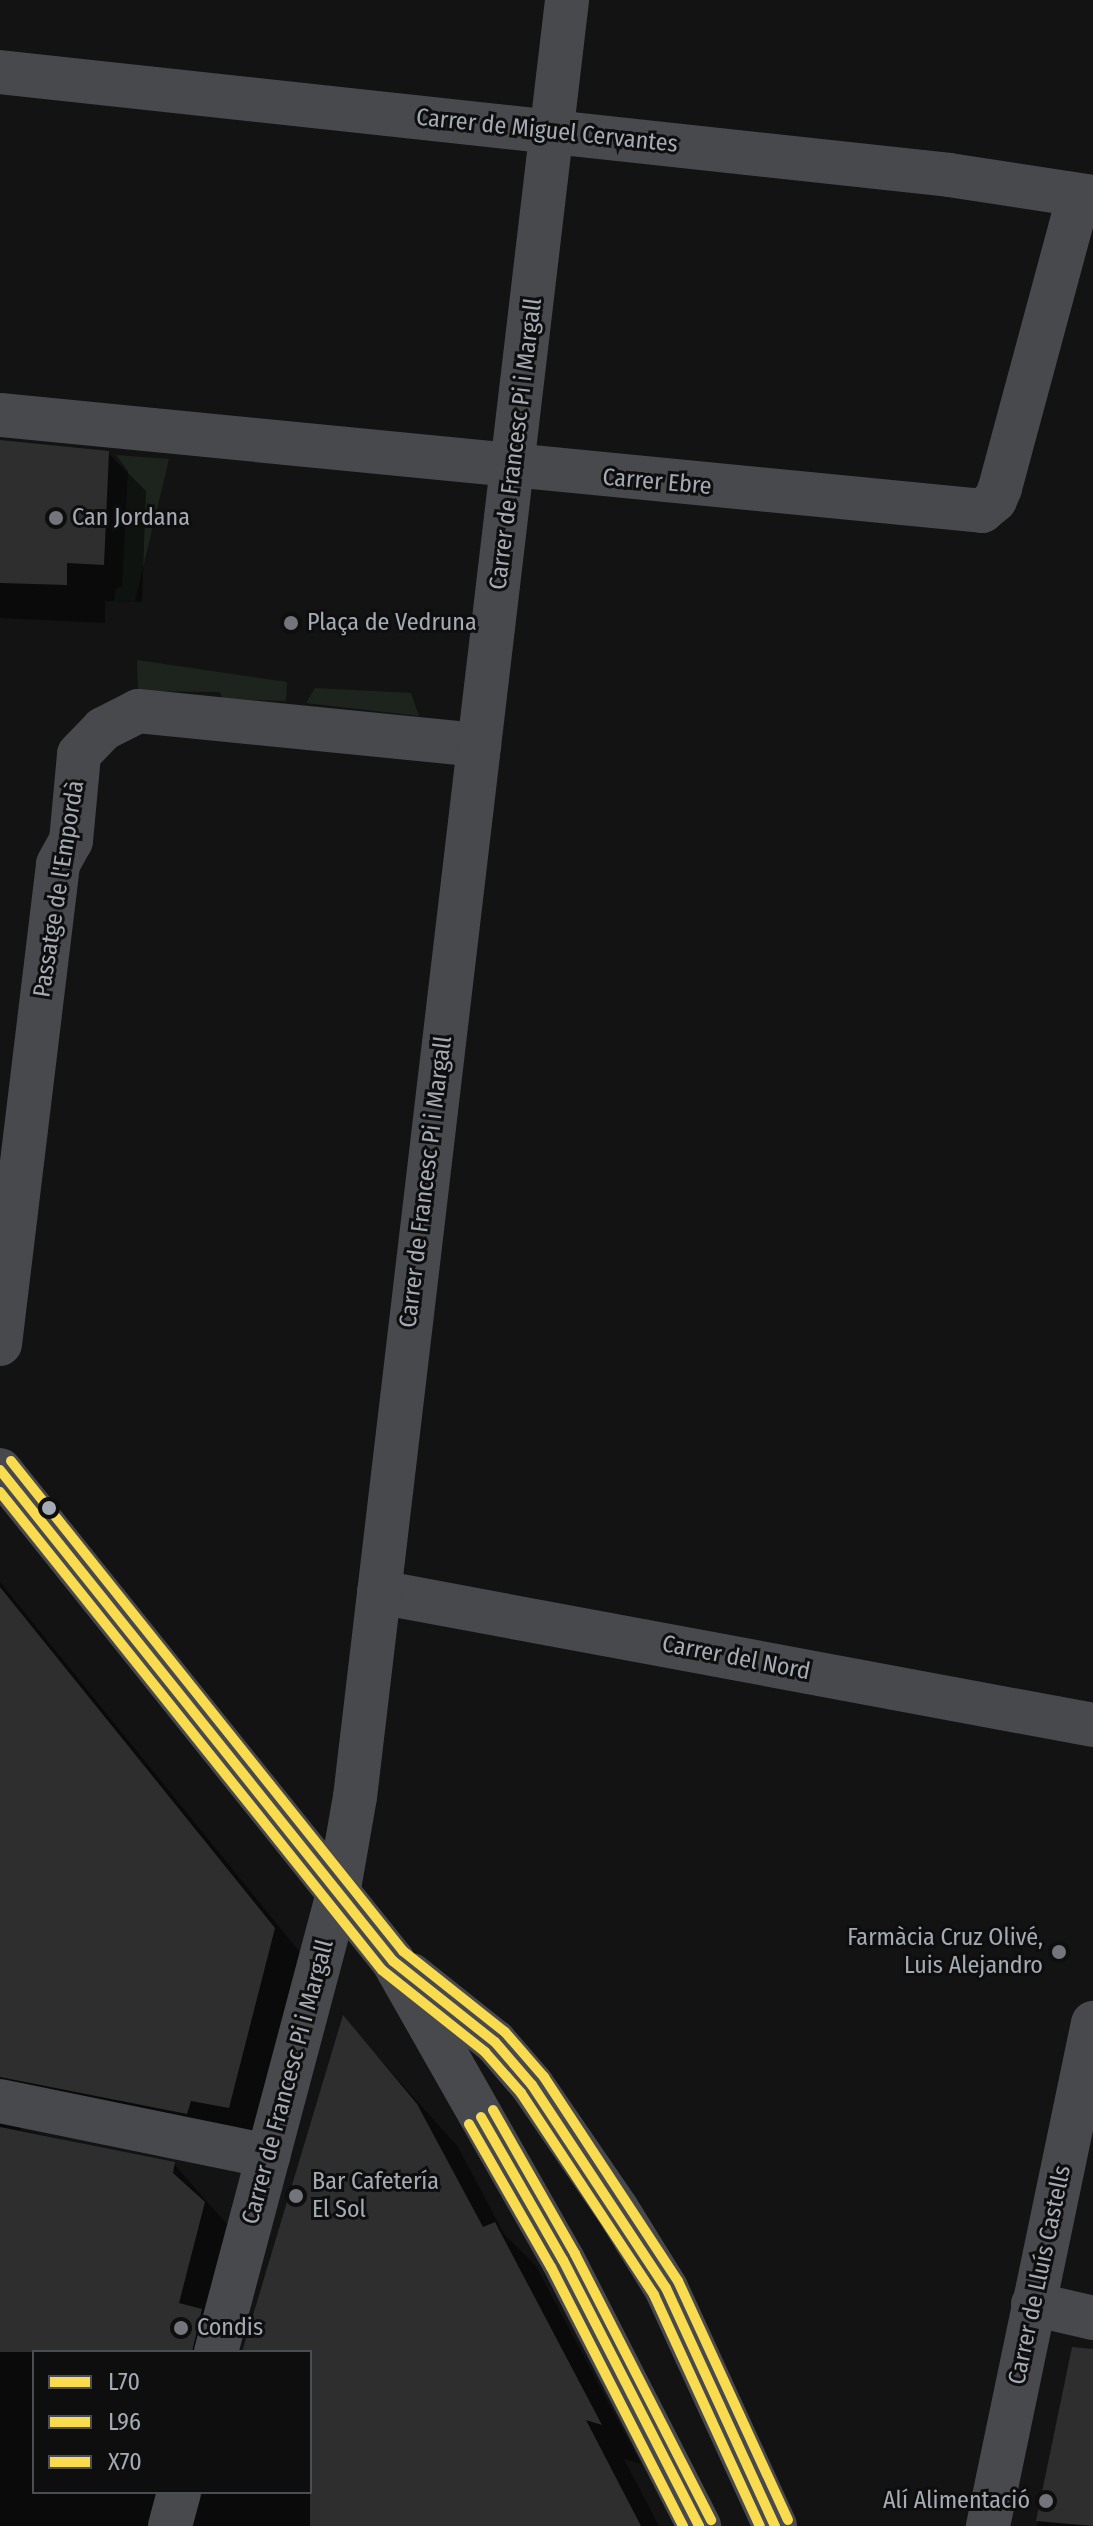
<!DOCTYPE html>
<meta charset="utf-8">
<style>
body{margin:0}
#map{position:relative;width:1093px;height:2526px;overflow:hidden;background:#131314;font-family:"Fira Sans Condensed",sans-serif}
div>[style]{position:absolute}
.green>*{inset:0;background:#1d241e}
.shadow>*{inset:0;background:#0007}
.building>*{inset:0;background:#2e2e2f}
.minor>*{height:44px;margin:-22px;padding:0 22px;transform-origin:22px;border-radius:22px;background:#48494c}
.bus-1>*{height:10px;margin:-5px;padding:0 5px;transform-origin:5px;border-radius:5px;background:#f9db4f}
.bus-2>*{height:10px;margin:-5px;padding:0 5px;transform-origin:5px;border-radius:5px;background:#f9db4f}
.bus-3>*{height:10px;margin:-5px;padding:0 5px;transform-origin:5px;border-radius:5px;background:#f9db4f}
.dots>*{width:22px;height:22px;translate:-50% -50%;box-sizing:border-box;border:4px solid #0e0e0f;border-radius:50%}
span{translate:-50% -50%;white-space:nowrap;text-align:center;line-height:1.15;-webkit-text-stroke:6px #0e0e0f;paint-order:stroke}
.street-label{font-size:24px;color:#a5abb4}
.poi-label{font-size:24px;color:#a5abb4}
.left{translate:0 -50%;text-align:left}
.right{translate:-100% -50%;text-align:right}
.legend{position:absolute;left:32px;top:2350px;width:280px;height:144px;box-sizing:border-box;background:#0e0e0f;border:2px solid #4a4d51;margin:0;padding:10px 14px;list-style:none;font-size:24px;color:#a5abb4}
.legend li{display:flex;align-items:center;gap:16px;height:40px}
.legend b{width:40px;border:2px solid #4a4d51}
</style>
<div id="map">
<div class="green">
<i style="clip-path:polygon(116px 455px,169px 459px,135px 601px,114px 601px,116px 588px,122px 587px,128px 471px)"></i>
<i style="clip-path:polygon(137px 660px,287px 682px,286px 701px,222px 699px,220px 692px,138px 691px)"></i>
<i style="clip-path:polygon(315px 688px,411px 693px,419px 716px,306px 703px)"></i>
</div>
<div class="shadow">
<i style="clip-path:polygon(0 442px,108px 453px,146px 491px,142px 602px,105px 601px,105px 623px,0 618px)"></i>
<i style="clip-path:polygon(0 1582px,315px 1971px,270px 2148px,23px 2125px,20px 2130px,174px 2164px,245px 2245px,222px 2333px,241px 2352px,34px 2352px,34px 2492px,310px 2492px,310px 2352px,245px 2352px,344px 2019px,458px 2147px,504px 2234px,536px 2266px,641px 2464px,624px 2459px,659px 2526px,0 2526px)"></i>
<i style="clip-path:polygon(1093px 2372px,1093px 2526px,1037px 2526px,1064px 2391px)"></i>
</div>
<div class="building">
<i style="clip-path:polygon(0 440px,109px 451px,104px 565px,67px 563px,67px 585px,0 583px)"></i>
<i style="clip-path:polygon(0 1587px,275px 1928px,229px 2108px,191px 2101px,187px 2114px,0 2077px)"></i>
<i style="clip-path:polygon(343px 2015px,417px 2104px,483px 2227px,495px 2222px,602px 2425px,586px 2420px,641px 2526px,310px 2526px,310px 2352px,242px 2352px)"></i>
<i style="clip-path:polygon(0 2127px,175px 2162px,173px 2173px,205px 2202px,179px 2303px,202px 2309px,192px 2352px,0 2352px)"></i>
<i style="clip-path:polygon(1072px 2347px,1093px 2349px,1093px 2526px,1036px 2521px)"></i>
</div>
<div class="minor">
<i style="left:0;top:72px;width:955px;rotate:6.19deg"></i>
<i style="left:949px;top:175px;width:146px;rotate:8.7deg"></i>
<i style="left:0;top:415px;width:987px;rotate:5.58deg"></i>
<i style="left:982px;top:511px;width:17px;rotate:-40deg"></i>
<i style="left:995px;top:500px;width:13px;rotate:-67deg"></i>
<i style="left:1000px;top:488px;width:303px;rotate:-74.9deg"></i>
<i style="left:0;top:1344px;width:483px;rotate:-83.1deg"></i>
<i style="left:58px;top:864px;width:26px;rotate:-61deg"></i>
<i style="left:71px;top:841px;width:87px;rotate:-84.7deg"></i>
<i style="left:79px;top:754px;width:35px;rotate:-46deg"></i>
<i style="left:103px;top:729px;width:39px;rotate:-27deg"></i>
<i style="left:138px;top:711px;width:343px;rotate:5.7deg"></i>
<i style="left:0;top:1470px;width:629px;rotate:51.33deg"></i>
<i style="left:393px;top:1961px;width:344px;rotate:60.4deg"></i>
<i style="left:563px;top:2260px;width:299px;rotate:62.9deg"></i>
<i style="left:379px;top:1592px;width:726px;rotate:10.55deg"></i>
<i style="left:411px;top:1975px;width:107px;rotate:38.6deg"></i>
<i style="left:495px;top:2042px;width:57px;rotate:49.3deg"></i>
<i style="left:532px;top:2085px;width:150px;rotate:55.6deg"></i>
<i style="left:617px;top:2209px;width:93px;rotate:58.2deg"></i>
<i style="left:666px;top:2288px;width:262px;rotate:65.4deg"></i>
<i style="left:0;top:2101px;width:274px;rotate:11.6deg"></i>
<i style="left:1033px;top:2304px;width:62px;rotate:13.1deg"></i>
<i style="left:216px;top:2352px;width:474px;rotate:-75.1deg"></i>
<i style="left:338px;top:1894px;width:98px;rotate:-80.1deg"></i>
<i style="left:355px;top:1797px;width:1809px;rotate:-83.27deg"></i>
<i style="left:170px;top:2526px;width:35px;rotate:-75deg"></i>
<i style="left:988px;top:2526px;width:514px;rotate:-78.21deg"></i>
</div>
<div class="bus-1">
<i style="left:0;top:1470px;width:629px;rotate:51.33deg"></i>
<i style="left:393px;top:1961px;width:130px;rotate:38.5deg"></i>
<i style="left:495px;top:2042px;width:57px;rotate:49.3deg"></i>
<i style="left:532px;top:2085px;width:243px;rotate:56.6deg"></i>
<i style="left:666px;top:2288px;width:262px;rotate:65.4deg"></i>
<i style="left:481px;top:2117px;width:165px;rotate:60.2deg"></i>
<i style="left:563px;top:2260px;width:299px;rotate:62.9deg"></i>
</div>
<div class="bus-2">
<i style="left:0;top:1492px;width:612px;rotate:51.37deg"></i>
<i style="left:382px;top:1970px;width:132px;rotate:38.5deg"></i>
<i style="left:485px;top:2052px;width:55px;rotate:48.7deg"></i>
<i style="left:521px;top:2093px;width:242px;rotate:56.6deg"></i>
<i style="left:654px;top:2295px;width:254px;rotate:65.4deg"></i>
<i style="left:469px;top:2124px;width:165px;rotate:60.2deg"></i>
<i style="left:551px;top:2267px;width:291px;rotate:63deg"></i>
</div>
<div class="bus-3">
<i style="left:11px;top:1461px;width:628px;rotate:51.34deg"></i>
<i style="left:403px;top:1951px;width:130px;rotate:38.5deg"></i>
<i style="left:505px;top:2032px;width:60px;rotate:49.1deg"></i>
<i style="left:544px;top:2077px;width:244px;rotate:56.7deg"></i>
<i style="left:678px;top:2281px;width:263px;rotate:65.3deg"></i>
<i style="left:493px;top:2110px;width:166px;rotate:60.3deg"></i>
<i style="left:575px;top:2254px;width:299px;rotate:62.9deg"></i>
</div>
<div class="dots">
<i style="left:56px;top:518px;background:#72767c"></i>
<i style="left:291px;top:623px;background:#72767c"></i>
<i style="left:49px;top:1508px;background:#a5abb4"></i>
<i style="left:1059px;top:1952px;background:#72767c"></i>
<i style="left:296px;top:2196px;background:#72767c"></i>
<i style="left:181px;top:2328px;background:#72767c"></i>
<i style="left:1046px;top:2501px;background:#72767c"></i>
</div>
<div class="street-label">
<span style="left:547px;top:131px;rotate:6deg">Carrer de Miguel Cervantes</span>
<span style="left:516px;top:444px;rotate:-83deg">Carrer de Francesc Pi i Margall</span>
<span style="left:657px;top:482px;rotate:5deg">Carrer Ebre</span>
<span style="left:59px;top:889px;rotate:-81deg">Passatge de l'Empordà</span>
<span style="left:426px;top:1182px;rotate:-83deg">Carrer de Francesc Pi i Margall</span>
<span style="left:736px;top:1658px;rotate:11deg">Carrer del Nord</span>
<span style="left:288px;top:2082px;rotate:-75deg">Carrer de Francesc Pi i Margall</span>
<span style="left:1040px;top:2275px;rotate:-78deg">Carrer de Lluís Castells</span>
</div>
<div class="poi-label">
<span class="left" style="left:72px;top:518px">Can Jordana</span>
<span class="left" style="left:307px;top:623px">Plaça de Vedruna</span>
<span class="right" style="left:1043px;top:1952px">Farmàcia Cruz Olivé,<br>Luis Alejandro</span>
<span class="left" style="left:312px;top:2196px">Bar Cafetería<br>El Sol</span>
<span class="left" style="left:197px;top:2328px">Condis</span>
<span class="right" style="left:1030px;top:2501px">Alí Alimentació</span>
</div>
<ul class="legend">
<li><b style="height:10px;background:#f9db4f"></b>L70</li>
<li><b style="height:10px;background:#f9db4f"></b>L96</li>
<li><b style="height:10px;background:#f9db4f"></b>X70</li>
</ul>
</div>
